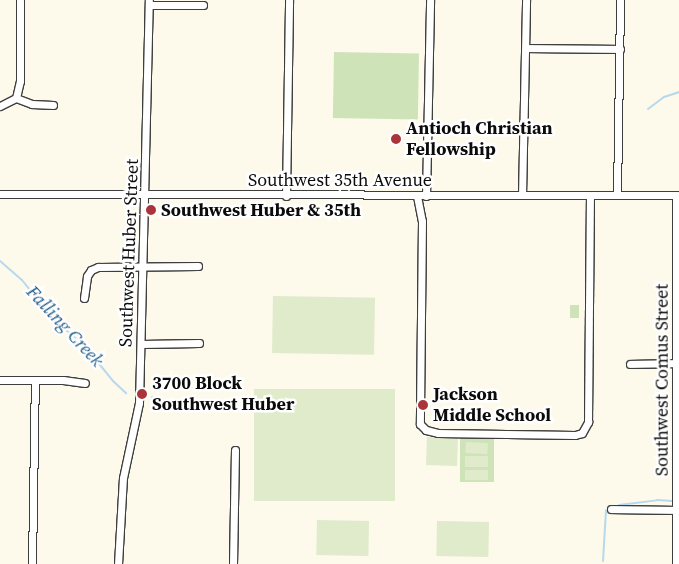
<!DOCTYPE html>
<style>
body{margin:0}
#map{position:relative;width:679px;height:564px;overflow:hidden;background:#fdf9eb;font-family:"Source Serif 4",serif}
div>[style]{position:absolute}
.green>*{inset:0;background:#cfe3b9;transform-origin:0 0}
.pitch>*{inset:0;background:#dfebca;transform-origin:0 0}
.stream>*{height:2px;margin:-1px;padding:0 1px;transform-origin:1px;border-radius:1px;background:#b6d9ee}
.roads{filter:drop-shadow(1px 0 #3e3e3e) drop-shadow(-1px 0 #3e3e3e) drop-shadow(0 1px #3e3e3e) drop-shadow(0 -1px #3e3e3e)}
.minor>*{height:7px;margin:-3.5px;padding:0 3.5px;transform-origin:3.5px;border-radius:3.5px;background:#fff}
.dots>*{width:14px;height:14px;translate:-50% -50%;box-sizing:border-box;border:2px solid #fff;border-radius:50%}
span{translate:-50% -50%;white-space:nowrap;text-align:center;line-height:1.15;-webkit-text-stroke:5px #fff;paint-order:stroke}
.poi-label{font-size:18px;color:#0b0b0b;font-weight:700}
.left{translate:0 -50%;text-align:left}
.street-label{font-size:18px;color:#0b0b0b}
.water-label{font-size:19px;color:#245f8d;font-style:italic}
</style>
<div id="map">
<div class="green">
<i style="left:334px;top:52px;width:85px;height:66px;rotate:1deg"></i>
<i style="left:570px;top:305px;width:9px;height:13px"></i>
<i style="left:460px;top:438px;width:34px;height:44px"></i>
</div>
<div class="pitch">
<i style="left:273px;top:296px;width:102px;height:57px;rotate:1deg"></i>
<i style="left:395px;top:389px;width:112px;height:141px;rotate:90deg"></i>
<i style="left:427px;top:437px;width:31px;height:28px;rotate:2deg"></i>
<i style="left:466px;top:442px;width:22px;height:11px;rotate:3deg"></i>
<i style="left:465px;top:456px;width:23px;height:11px"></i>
<i style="left:465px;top:470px;width:23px;height:10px"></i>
<i style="left:317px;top:520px;width:52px;height:35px;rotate:1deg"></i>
<i style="left:437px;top:521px;width:52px;height:35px;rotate:1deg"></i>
</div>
<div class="stream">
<i style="left:648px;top:109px;width:20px;rotate:-37deg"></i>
<i style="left:664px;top:97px;width:16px;rotate:-18deg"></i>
<i style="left:0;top:261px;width:29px;rotate:41deg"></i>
<i style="left:22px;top:280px;width:50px;rotate:51.5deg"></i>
<i style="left:53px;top:319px;width:40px;rotate:40deg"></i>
<i style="left:84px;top:345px;width:46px;rotate:51.1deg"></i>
<i style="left:113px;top:381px;width:18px;rotate:43deg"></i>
<i style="left:152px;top:397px;width:47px;rotate:16.1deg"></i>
<i style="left:197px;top:410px;width:11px"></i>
<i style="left:208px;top:410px;width:25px;rotate:-14deg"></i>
<i style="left:619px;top:505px;width:38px;rotate:-7deg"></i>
<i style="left:657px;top:500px;width:15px;rotate:4deg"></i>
<i style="left:603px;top:561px;width:51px;rotate:-86.6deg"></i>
</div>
<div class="roads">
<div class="minor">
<i style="left:149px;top:5px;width:54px"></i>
<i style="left:526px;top:48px;width:94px;rotate:0.6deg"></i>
<i style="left:16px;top:98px;width:17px;rotate:-77deg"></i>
<i style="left:20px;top:81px;width:81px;rotate:-90deg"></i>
<i style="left:16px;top:98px;width:17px;rotate:21deg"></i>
<i style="left:32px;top:104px;width:21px;rotate:3deg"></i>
<i style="left:0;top:106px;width:18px;rotate:-27deg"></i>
<i style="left:0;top:194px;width:679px;rotate:0.08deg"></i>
<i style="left:522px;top:195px;width:195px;rotate:-88.8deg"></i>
<i style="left:617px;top:195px;width:195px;rotate:-89.1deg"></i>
<i style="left:286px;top:196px;width:196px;rotate:-89.1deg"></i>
<i style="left:417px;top:196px;width:25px;rotate:79deg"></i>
<i style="left:422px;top:221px;width:203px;rotate:90.6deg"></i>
<i style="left:420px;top:424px;width:8px;rotate:45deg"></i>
<i style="left:426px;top:430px;width:12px;rotate:14deg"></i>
<i style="left:438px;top:433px;width:137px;rotate:0.8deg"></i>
<i style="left:575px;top:435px;width:7px;rotate:-16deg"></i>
<i style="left:582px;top:433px;width:13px;rotate:-61deg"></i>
<i style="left:588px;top:422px;width:227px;rotate:-89.5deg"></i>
<i style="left:426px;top:196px;width:196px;rotate:-88.8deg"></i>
<i style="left:84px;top:298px;width:22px;rotate:-82deg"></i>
<i style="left:87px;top:276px;width:7px;rotate:-56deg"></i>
<i style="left:91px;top:270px;width:8px;rotate:-23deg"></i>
<i style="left:98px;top:267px;width:100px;rotate:-0.6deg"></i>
<i style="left:141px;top:344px;width:58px;rotate:-1deg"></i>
<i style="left:630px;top:364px;width:49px;rotate:-1.2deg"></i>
<i style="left:0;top:380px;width:63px"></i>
<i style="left:63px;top:380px;width:22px;rotate:8deg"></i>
<i style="left:611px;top:509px;width:65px;rotate:0.9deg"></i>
<i style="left:32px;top:564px;width:184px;rotate:-89.1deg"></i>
<i style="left:118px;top:564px;width:86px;rotate:-86.7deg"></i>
<i style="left:123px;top:478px;width:77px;rotate:-78deg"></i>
<i style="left:139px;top:403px;width:403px;rotate:-88.6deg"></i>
<i style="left:233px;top:564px;width:114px;rotate:-89deg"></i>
<i style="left:676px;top:564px;width:369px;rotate:-90deg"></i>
</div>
</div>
<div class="dots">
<i style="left:396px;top:139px;background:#aa3439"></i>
<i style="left:151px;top:210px;background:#aa3439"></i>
<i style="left:142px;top:394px;background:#aa3439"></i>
<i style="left:423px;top:405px;background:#aa3439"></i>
</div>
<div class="poi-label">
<span class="left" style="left:406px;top:139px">Antioch Christian<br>Fellowship</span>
<span class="left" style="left:161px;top:210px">Southwest Huber &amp; 35th</span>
<span class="left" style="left:152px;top:394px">3700 Block<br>Southwest Huber</span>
<span class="left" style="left:433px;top:405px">Jackson<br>Middle School</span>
</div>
<div class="street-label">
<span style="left:340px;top:180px">Southwest 35th Avenue</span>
<span style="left:129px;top:253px;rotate:-88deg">Southwest Huber Street</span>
<span style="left:662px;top:380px;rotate:-90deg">Southwest Comus Street</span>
</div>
<div class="water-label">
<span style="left:65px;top:326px;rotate:47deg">Falling Creek</span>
</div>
</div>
